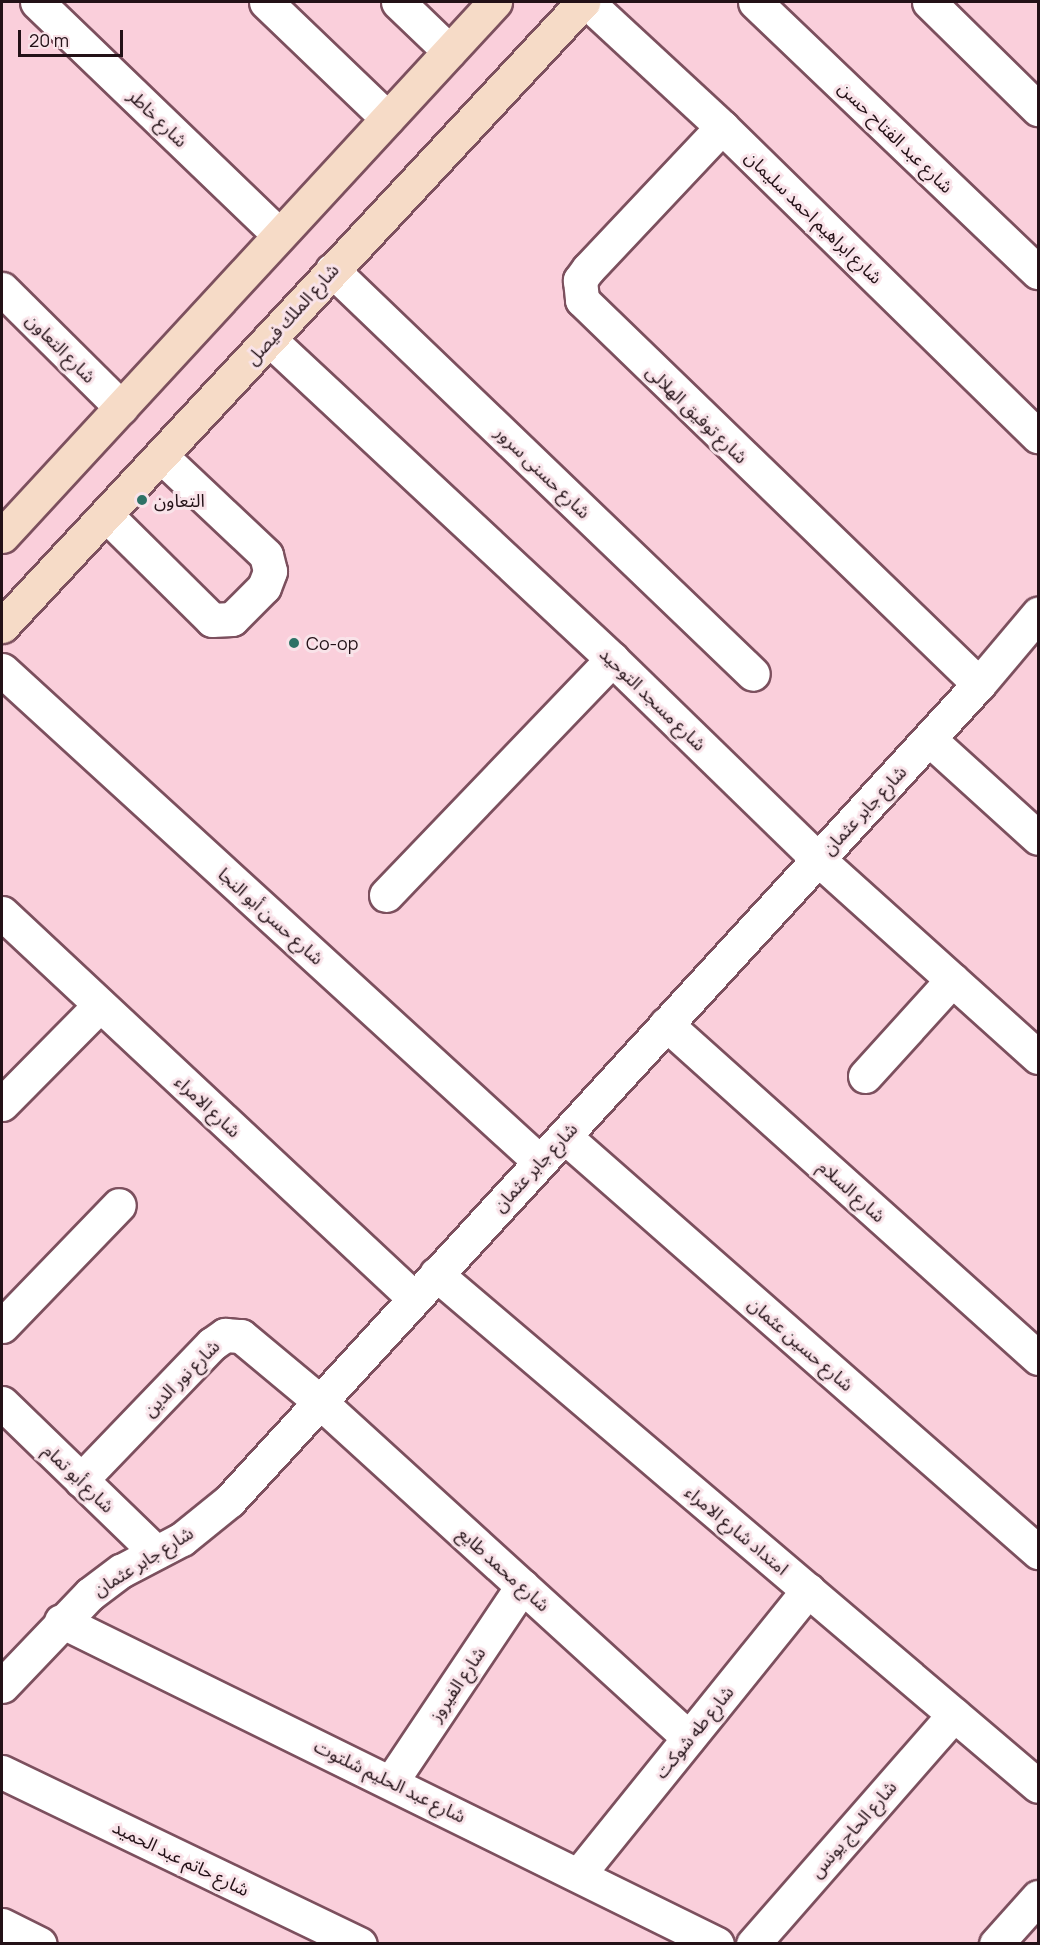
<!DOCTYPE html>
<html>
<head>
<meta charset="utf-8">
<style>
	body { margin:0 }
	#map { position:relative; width:1040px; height:1945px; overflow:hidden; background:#facfdb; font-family:Manrope,"Noto Sans Arabic",sans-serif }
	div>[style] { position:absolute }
	.roads { filter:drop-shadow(2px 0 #7c505e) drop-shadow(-2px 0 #7c505e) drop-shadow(0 2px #7c505e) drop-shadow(0 -2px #7c505e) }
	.minor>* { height:33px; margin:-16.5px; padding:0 16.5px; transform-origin:16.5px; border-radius:16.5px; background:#fff }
	.major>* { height:33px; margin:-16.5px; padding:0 16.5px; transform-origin:16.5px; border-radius:16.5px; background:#f6dbc7 }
	.dots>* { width:16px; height:16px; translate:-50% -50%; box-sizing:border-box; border:3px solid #f9e3e9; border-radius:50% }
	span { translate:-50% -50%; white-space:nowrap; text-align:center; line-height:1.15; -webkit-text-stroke:6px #f9e3e9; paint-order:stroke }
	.street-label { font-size:18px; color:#231117 }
	.poi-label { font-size:18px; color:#231117 }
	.left { translate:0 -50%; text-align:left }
	.frame { position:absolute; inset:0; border:3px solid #231117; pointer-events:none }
	.scale { position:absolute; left:18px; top:30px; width:105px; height:27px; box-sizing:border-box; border:3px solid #231117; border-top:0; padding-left:8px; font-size:18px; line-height:21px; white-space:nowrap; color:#231117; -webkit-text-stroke:4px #f9e3e9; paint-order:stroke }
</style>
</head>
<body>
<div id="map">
	<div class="roads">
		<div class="minor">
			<div style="left:37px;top:2px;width:336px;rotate:43.9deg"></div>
			<div style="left:266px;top:2px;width:168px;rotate:43.8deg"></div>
			<div style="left:398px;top:2px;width:71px;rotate:43.9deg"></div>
			<div style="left:587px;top:2px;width:184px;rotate:42.8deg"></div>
			<div style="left:722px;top:127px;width:442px;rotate:44.4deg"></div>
			<div style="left:755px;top:2px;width:391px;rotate:43.7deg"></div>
			<div style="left:929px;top:2px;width:153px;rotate:44.5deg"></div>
			<div style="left:722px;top:127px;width:195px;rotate:133.3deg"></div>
			<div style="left:588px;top:269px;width:14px;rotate:126deg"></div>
			<div style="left:580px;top:280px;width:20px;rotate:84deg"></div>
			<div style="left:582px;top:300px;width:552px;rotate:44.05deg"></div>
			<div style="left:332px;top:270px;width:583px;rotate:43.82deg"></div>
			<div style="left:2px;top:289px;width:168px;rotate:44.8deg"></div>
			<div style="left:269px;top:339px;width:469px;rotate:43deg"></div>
			<div style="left:612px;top:659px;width:287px;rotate:44.2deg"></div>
			<div style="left:818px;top:859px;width:296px;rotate:42deg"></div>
			<div style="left:106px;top:515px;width:149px;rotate:44.7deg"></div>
			<div style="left:212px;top:620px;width:20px;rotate:-3deg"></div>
			<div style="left:232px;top:619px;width:45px;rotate:-45deg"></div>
			<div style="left:264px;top:587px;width:17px;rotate:-69deg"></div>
			<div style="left:270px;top:571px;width:16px;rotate:-104deg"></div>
			<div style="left:266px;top:555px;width:144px;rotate:-136.7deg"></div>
			<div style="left:2px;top:670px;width:729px;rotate:42.44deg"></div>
			<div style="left:929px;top:739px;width:147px;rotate:42.2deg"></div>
			<div style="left:386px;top:895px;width:327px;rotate:-46.2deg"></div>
			<div style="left:2px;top:913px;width:564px;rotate:43.06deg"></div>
			<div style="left:666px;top:1024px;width:500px;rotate:41.9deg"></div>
			<div style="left:865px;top:1076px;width:130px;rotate:-47.8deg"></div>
			<div style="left:2px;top:1104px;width:139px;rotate:-45.3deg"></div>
			<div style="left:564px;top:1136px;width:631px;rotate:41.27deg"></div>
			<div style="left:436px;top:1274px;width:790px;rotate:40.38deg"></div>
			<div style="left:2px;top:1326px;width:168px;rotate:-46deg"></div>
			<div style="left:2px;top:1403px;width:214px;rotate:44.1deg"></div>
			<div style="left:81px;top:1480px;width:189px;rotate:-46.1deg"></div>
			<div style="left:212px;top:1344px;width:16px;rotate:-35deg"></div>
			<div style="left:225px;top:1335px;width:16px;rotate:4deg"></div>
			<div style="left:241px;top:1336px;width:102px;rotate:39.8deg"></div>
			<div style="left:319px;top:1401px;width:500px;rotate:42.33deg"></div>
			<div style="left:61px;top:1621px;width:731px;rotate:26.21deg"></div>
			<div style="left:2px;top:1686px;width:127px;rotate:-46.3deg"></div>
			<div style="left:90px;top:1594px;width:39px;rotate:-37deg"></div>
			<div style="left:121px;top:1571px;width:69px;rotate:-27.7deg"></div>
			<div style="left:182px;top:1539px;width:60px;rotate:-39deg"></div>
			<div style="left:229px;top:1501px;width:1109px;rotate:-47.45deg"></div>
			<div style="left:979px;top:684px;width:92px;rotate:-49.9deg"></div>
			<div style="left:2px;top:1772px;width:397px;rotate:25.7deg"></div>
			<div style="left:391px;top:1782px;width:236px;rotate:-56.2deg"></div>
			<div style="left:579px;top:1874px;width:365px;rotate:-51.1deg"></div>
			<div style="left:2px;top:1925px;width:42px;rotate:26.6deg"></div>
			<div style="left:753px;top:1944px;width:305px;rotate:-48.8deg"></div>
			<div style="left:996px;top:1944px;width:63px;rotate:-48.2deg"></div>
		</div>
		<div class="major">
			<div style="left:2px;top:536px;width:727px;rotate:-47.29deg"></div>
			<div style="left:2px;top:626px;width:853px;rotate:-47.04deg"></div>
		</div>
	</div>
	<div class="dots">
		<div style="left:142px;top:500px;background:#2d7266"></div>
		<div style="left:294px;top:643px;background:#2d7266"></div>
	</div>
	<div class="street-label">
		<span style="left:158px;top:118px;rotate:44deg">شارع خاطر</span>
		<span style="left:896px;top:137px;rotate:44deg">شارع عبد الفتاح حسن</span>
		<span style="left:814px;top:217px;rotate:44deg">شارع ابراهيم احمد سليمان</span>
		<span style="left:292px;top:314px;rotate:-48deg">شارع الملك فيصل</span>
		<span style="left:61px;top:348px;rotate:45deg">شارع التعاون</span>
		<span style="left:697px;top:414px;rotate:44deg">شارع توفيق الهلالى</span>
		<span style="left:543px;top:472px;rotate:44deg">شارع حسنى سرور</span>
		<span style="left:653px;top:699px;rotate:44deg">شارع مسجد التوحيد</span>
		<span style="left:864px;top:810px;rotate:-47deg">شارع جابر عثمان</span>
		<span style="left:271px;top:916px;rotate:42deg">شارع حسن أبو النجا</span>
		<span style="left:208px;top:1106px;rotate:43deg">شارع الامراء</span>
		<span style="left:535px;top:1167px;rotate:-47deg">شارع جابر عثمان</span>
		<span style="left:852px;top:1191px;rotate:42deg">شارع السلام</span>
		<span style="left:801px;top:1344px;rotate:41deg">شارع حسين عثمان</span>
		<span style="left:181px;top:1378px;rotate:-45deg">شارع نور الدين</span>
		<span style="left:79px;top:1478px;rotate:44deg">شارع أبو تمام</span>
		<span style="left:737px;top:1530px;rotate:40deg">امتداد شارع الامراء</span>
		<span style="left:143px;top:1561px;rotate:-32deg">شارع جابر عثمان</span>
		<span style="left:504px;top:1569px;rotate:42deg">شارع محمد طايع</span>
		<span style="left:457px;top:1684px;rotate:-56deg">شارع الفيروز</span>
		<span style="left:694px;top:1732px;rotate:-51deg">شارع طه شوكت</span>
		<span style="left:390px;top:1781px;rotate:26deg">شارع عبد الحليم شلتوت</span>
		<span style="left:853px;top:1829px;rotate:-49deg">شارع الحاج يونس</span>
		<span style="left:181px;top:1858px;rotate:26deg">شارع حاتم عبد الحميد</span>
	</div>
	<div class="poi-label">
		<span class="left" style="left:154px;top:500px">التعاون</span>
		<span class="left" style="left:306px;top:643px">Co-op</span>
	</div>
	<div class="frame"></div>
	<div class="scale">20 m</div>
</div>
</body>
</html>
